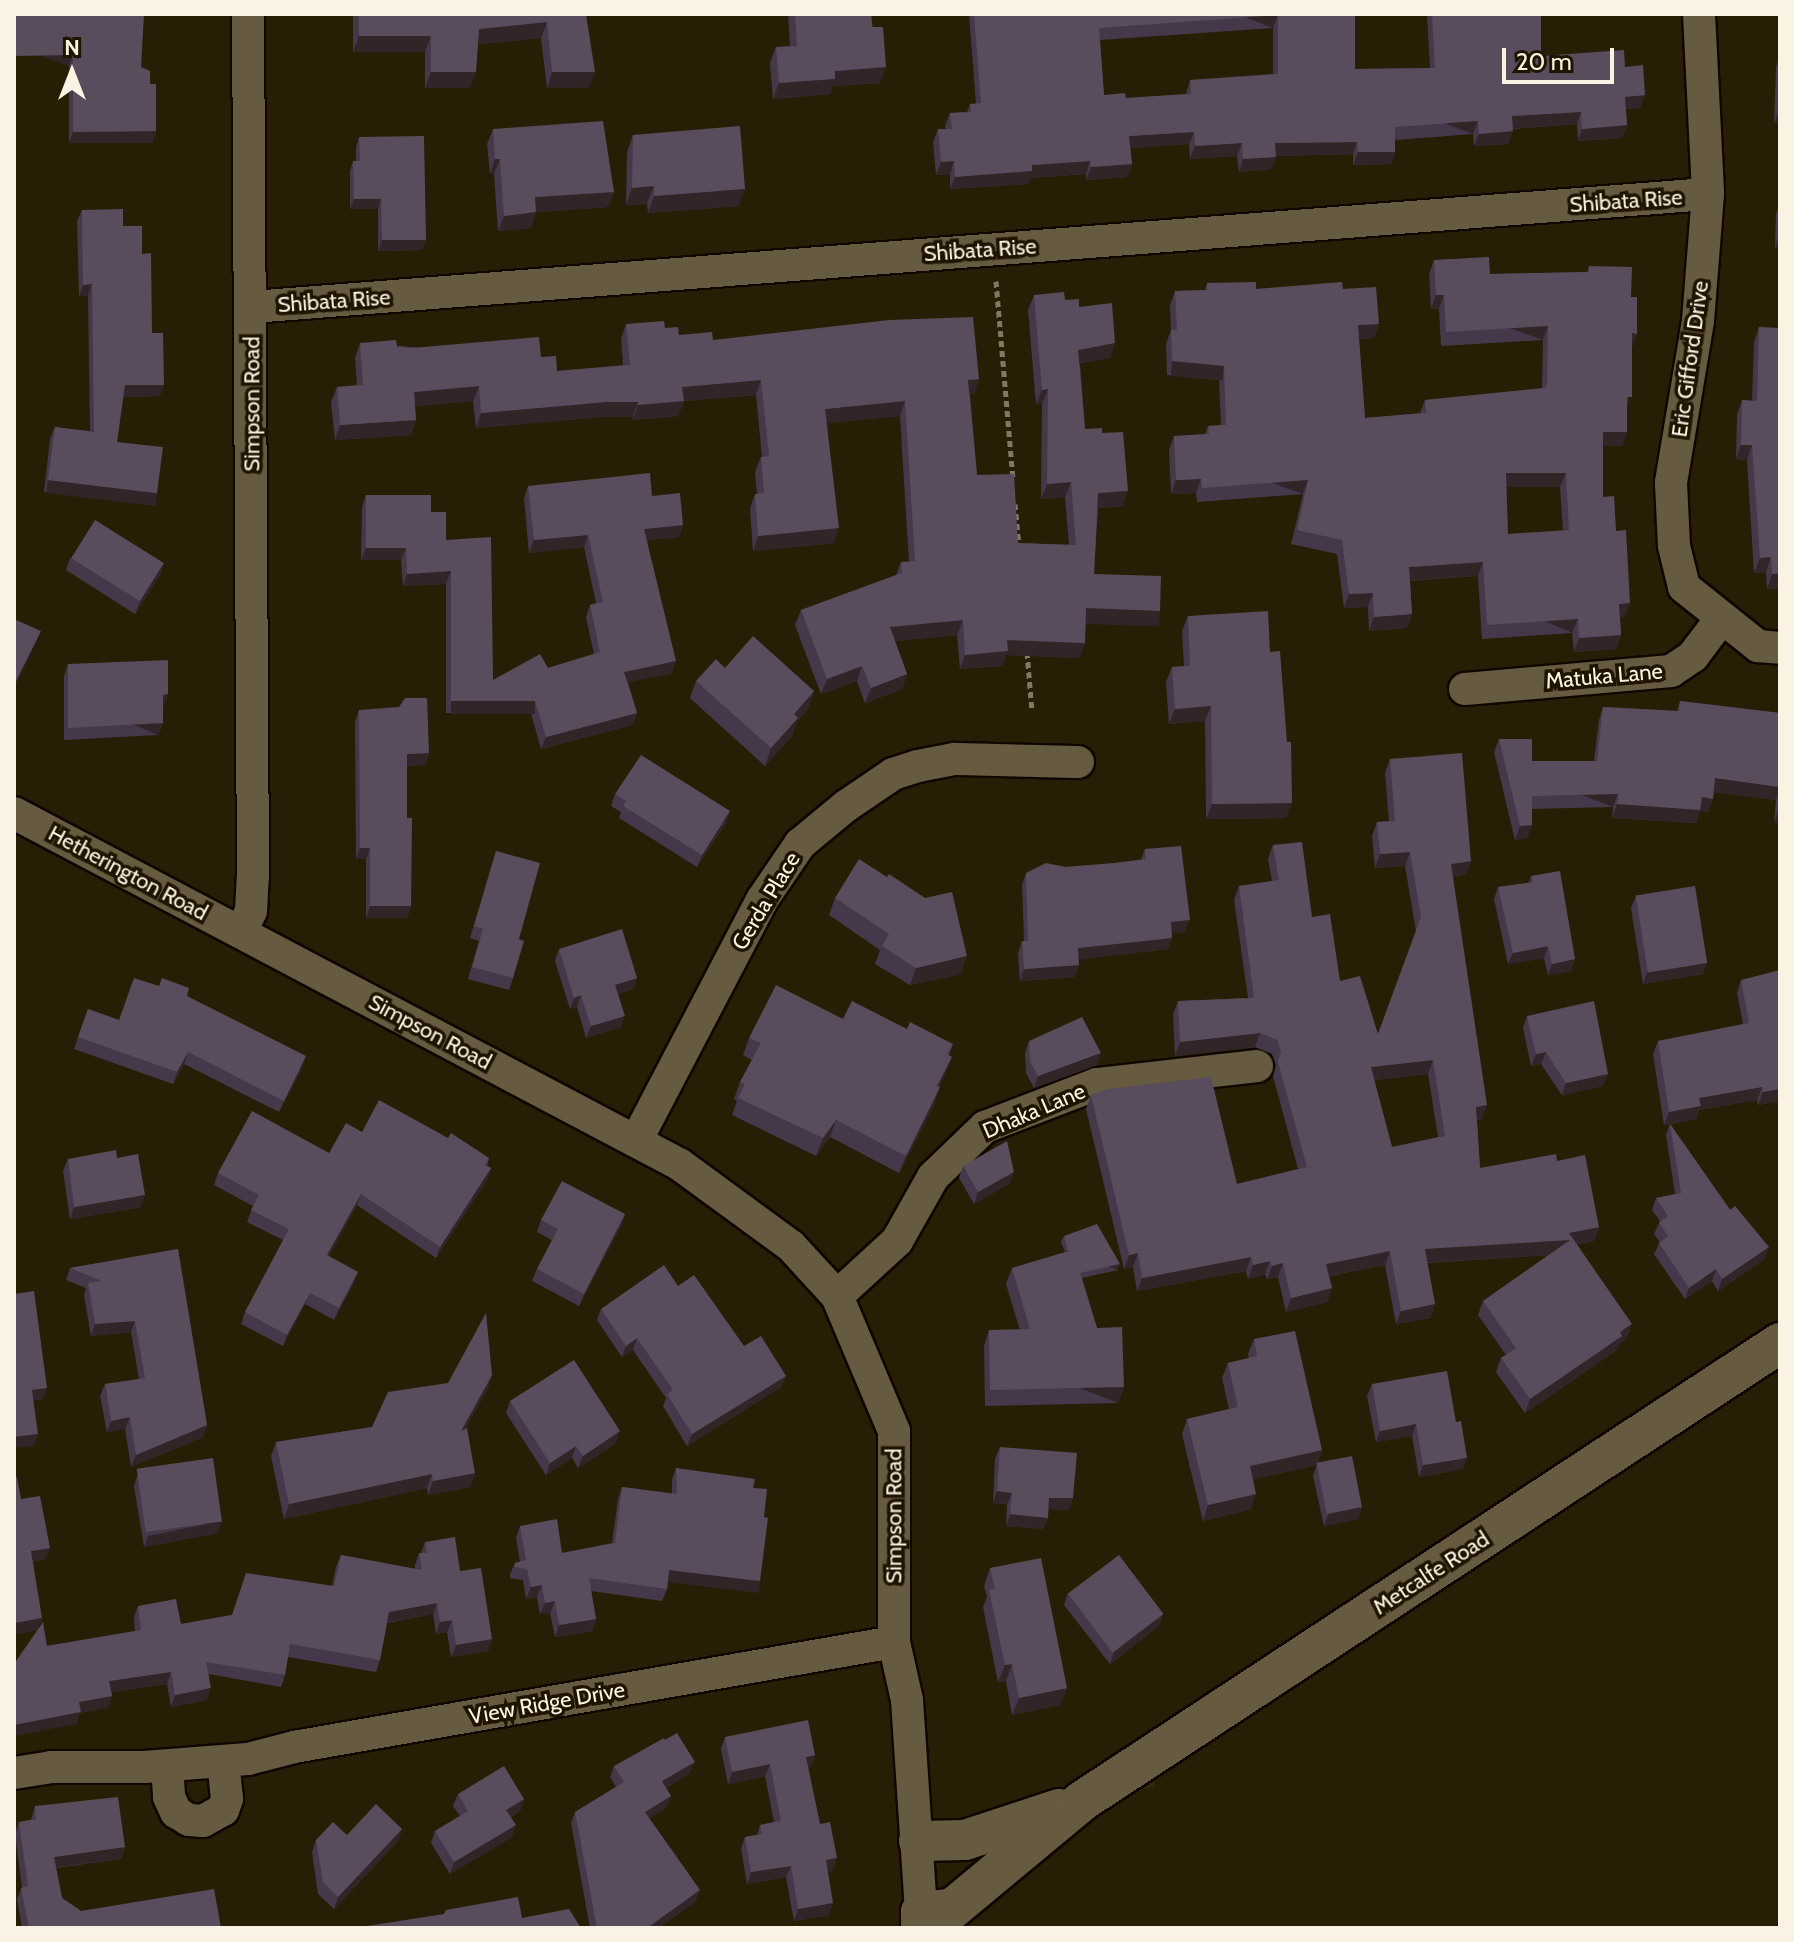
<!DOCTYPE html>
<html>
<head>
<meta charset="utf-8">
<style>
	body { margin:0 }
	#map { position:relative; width:1794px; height:1942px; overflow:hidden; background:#281e05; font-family:Cabin,sans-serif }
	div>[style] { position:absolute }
	.green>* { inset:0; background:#2c2e0a; transform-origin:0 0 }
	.path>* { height:5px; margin-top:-2.5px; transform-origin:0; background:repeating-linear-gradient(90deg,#817964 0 6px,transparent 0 10px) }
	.roads { filter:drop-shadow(2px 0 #100700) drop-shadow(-2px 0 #100700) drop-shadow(0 2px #100700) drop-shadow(0 -2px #100700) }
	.minor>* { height:32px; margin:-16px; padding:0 16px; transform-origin:16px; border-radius:16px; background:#665b41 }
	.tertiary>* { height:40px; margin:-20px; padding:0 20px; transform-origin:20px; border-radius:20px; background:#665b41 }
	.wall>* { inset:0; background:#46384b }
	.shaded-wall>* { inset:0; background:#322528; transform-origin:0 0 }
	.building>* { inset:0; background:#594c5c; transform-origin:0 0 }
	span { translate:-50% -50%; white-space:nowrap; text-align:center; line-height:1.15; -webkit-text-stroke:7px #1e1400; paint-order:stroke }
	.street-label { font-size:22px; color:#faf3e4 }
	.frame { position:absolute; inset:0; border:16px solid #faf3e4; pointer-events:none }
	.north { position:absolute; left:32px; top:32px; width:80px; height:80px; -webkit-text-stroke:6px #1e1400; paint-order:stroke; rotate:0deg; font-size:22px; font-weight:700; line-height:32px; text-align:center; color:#faf3e4 }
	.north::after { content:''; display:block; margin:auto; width:28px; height:36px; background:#faf3e4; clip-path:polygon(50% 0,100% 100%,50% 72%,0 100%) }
	.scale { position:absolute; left:1502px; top:48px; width:112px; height:36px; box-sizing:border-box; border:4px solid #faf3e4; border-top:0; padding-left:10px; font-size:24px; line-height:28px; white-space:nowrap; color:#faf3e4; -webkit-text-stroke:6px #1e1400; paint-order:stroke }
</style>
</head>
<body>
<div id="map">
	<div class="green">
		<div style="left:1154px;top:1782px;width:4px;height:152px;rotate:76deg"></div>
	</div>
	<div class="path">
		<div style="left:996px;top:281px;width:198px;rotate:85.1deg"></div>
		<div style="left:1015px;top:504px;width:42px;rotate:84.6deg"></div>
		<div style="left:1027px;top:652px;width:59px;rotate:85.2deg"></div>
	</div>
	<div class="roads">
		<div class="minor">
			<div style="left:1699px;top:14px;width:180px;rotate:87.1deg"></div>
			<div style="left:1708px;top:194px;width:127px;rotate:94.5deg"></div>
			<div style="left:1698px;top:321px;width:164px;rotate:99.5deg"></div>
			<div style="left:1671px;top:483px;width:63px;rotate:87.3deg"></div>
			<div style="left:1674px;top:546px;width:42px;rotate:76.3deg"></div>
			<div style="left:1684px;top:587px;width:95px;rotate:38.6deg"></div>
			<div style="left:1758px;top:646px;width:22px;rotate:5deg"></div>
			<div style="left:252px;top:307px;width:1460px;rotate:-4.44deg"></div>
			<div style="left:1465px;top:689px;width:207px;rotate:-5deg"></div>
			<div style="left:1671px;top:671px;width:27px;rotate:-34deg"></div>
			<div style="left:1693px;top:656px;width:46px;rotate:-52.9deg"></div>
			<div style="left:14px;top:813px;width:752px;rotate:27.83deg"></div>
			<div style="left:679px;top:1164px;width:139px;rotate:36.2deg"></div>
			<div style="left:791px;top:1246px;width:68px;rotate:47.4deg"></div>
			<div style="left:837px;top:1296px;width:147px;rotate:67.1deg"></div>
			<div style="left:894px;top:1431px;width:211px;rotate:90deg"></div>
			<div style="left:894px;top:1642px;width:59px;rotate:77.4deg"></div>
			<div style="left:907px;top:1700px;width:212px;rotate:86.2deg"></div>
			<div style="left:241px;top:932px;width:23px;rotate:-65deg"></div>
			<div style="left:251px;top:911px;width:34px;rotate:-87deg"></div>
			<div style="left:253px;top:877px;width:863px;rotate:-90.33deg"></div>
			<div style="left:636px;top:1141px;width:272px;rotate:-62.4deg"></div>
			<div style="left:762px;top:900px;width:68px;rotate:-55.8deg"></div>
			<div style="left:800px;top:844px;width:60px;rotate:-39.6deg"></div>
			<div style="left:846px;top:806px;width:57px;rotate:-34.2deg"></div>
			<div style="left:893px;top:774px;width:26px;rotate:-18deg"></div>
			<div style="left:918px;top:766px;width:38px;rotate:-11deg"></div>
			<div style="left:955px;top:759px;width:123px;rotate:1.4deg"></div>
			<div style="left:837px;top:1296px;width:81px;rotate:-42.5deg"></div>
			<div style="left:897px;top:1241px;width:73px;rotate:-60.6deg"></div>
			<div style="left:933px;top:1177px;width:72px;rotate:-43.9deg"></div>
			<div style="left:985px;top:1127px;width:120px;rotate:-21deg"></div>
			<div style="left:1097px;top:1084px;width:161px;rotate:-6.4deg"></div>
			<div style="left:167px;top:1766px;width:31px;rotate:86deg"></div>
			<div style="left:169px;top:1797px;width:17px;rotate:65deg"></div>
			<div style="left:176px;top:1812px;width:15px;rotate:32deg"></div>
			<div style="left:189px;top:1820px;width:14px;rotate:4deg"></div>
			<div style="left:203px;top:1821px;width:23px;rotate:-29deg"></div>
			<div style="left:223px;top:1810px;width:12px;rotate:-70deg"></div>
			<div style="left:227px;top:1799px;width:38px;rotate:-96deg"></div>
			<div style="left:14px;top:1773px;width:37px;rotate:-9deg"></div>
			<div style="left:51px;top:1767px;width:93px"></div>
			<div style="left:144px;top:1767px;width:104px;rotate:-4.4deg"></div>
			<div style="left:248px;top:1759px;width:48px;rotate:-14.6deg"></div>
			<div style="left:294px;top:1747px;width:609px;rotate:-9.93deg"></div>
		</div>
		<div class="tertiary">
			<div style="left:919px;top:1841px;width:46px;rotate:-1.2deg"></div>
			<div style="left:965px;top:1840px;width:99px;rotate:-18.3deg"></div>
			<div style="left:921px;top:1928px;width:16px;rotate:-90deg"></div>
			<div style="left:921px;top:1912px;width:31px;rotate:-6deg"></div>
			<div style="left:952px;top:1909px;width:169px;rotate:-39.7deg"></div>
			<div style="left:1082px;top:1801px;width:835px;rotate:-33.27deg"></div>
		</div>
	</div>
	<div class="wall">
		<div style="clip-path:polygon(14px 14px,141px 67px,150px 84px,156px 131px,152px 143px,69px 143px,69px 66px)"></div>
		<div style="clip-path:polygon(353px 14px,586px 14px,589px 88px,547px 88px,541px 38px,478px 44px,470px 88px,425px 88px,425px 52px,353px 52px)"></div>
		<div style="clip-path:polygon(788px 14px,871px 14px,880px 83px,833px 86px,830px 94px,773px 99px,770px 63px,776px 47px,790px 46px)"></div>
		<div style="clip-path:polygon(evenodd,969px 14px,1355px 14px,1355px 69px,1430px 68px,1427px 14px,1541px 14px,1541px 56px,1625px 67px,1645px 95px,1640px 108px,1626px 109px,1627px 125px,1622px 138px,1578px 141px,1577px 124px,1513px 129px,1508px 144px,1474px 146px,1473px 134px,1395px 140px,1395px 152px,1391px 164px,1353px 165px,1353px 154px,1276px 156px,1271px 169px,1239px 172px,1237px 156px,1190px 159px,1189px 144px,1130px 148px,1132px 164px,1127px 177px,1086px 180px,1086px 174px,1030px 178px,1028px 184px,950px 189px,950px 174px,936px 175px,933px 142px,938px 129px,946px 129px,945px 126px,950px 113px,967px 112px,970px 104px,976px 104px,969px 14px,1273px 28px,1273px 74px,1190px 80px,1186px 94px,1126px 98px,1104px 95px,1100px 40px,1273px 28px)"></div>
		<div style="clip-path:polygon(1780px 56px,1780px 123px,1774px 123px,1776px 67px)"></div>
		<div style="clip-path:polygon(493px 129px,614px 192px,608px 207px,536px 212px,531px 228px,498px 231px,494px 174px,490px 174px,487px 144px)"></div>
		<div style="clip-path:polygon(633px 135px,739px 206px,648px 213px,647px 204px,626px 205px,627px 152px)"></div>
		<div style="clip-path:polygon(359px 137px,426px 240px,422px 250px,378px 251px,378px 209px,350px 209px,350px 171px,353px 161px,356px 161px,356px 147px)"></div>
		<div style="clip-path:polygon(1780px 203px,1780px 248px,1775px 248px,1776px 214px)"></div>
		<div style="clip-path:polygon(82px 210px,123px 226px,142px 254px,160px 396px,123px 397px,117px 442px,157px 493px,153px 505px,44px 492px,50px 439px,55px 427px,90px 431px,88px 296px,79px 296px,77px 221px)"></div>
		<div style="clip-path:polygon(evenodd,1434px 260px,1490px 274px,1587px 272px,1589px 266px,1631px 297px,1632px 347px,1627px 410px,1627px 432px,1622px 446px,1603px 446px,1603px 497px,1616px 531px,1625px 617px,1620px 617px,1621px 635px,1616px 649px,1574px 652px,1572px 633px,1482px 639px,1478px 576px,1410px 581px,1412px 614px,1407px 628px,1369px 631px,1368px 607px,1344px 608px,1337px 554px,1291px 544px,1303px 494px,1197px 502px,1196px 493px,1171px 494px,1169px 450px,1174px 436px,1205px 434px,1208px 426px,1221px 425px,1219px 380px,1167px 375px,1166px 344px,1171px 330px,1170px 305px,1175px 291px,1205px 290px,1207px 283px,1256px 289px,1343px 289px,1379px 324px,1374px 338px,1359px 339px,1365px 418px,1420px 413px,1425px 400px,1542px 388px,1543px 340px,1441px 346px,1439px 309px,1431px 309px,1429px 274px,1434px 260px,1506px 487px,1560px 487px,1563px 531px,1508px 534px,1506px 487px)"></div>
		<div style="clip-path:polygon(1034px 295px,1065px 300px,1079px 307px,1110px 358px,1080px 363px,1085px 429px,1102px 433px,1123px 506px,1098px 508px,1094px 574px,1155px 626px,1086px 623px,1080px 658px,1006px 655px,1002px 666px,960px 669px,957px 635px,895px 641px,907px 674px,902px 689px,865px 703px,857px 681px,821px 694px,795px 625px,801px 610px,896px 575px,901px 562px,909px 562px,900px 416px,827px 423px,834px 543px,753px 551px,750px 509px,755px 494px,757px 494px,755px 472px,761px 457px,762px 457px,756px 395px,684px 401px,678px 416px,633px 420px,633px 417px,601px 417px,476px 428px,473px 401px,415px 406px,416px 420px,411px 435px,335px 440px,331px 402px,337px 387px,357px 385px,355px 358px,360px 343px,541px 357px,557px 371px,623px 365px,621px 339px,626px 324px,665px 328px,679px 335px,979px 379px,974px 394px,970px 394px,977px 475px,1018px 543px,1069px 545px,1065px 497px,1041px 499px,1042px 404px,1036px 404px,1028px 310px)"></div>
		<div style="clip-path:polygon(1759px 327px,1780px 588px,1767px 589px,1766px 572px,1754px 573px,1747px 460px,1736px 459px,1737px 415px,1742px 400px,1752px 401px,1754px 342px)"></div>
		<div style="clip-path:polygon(528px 486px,652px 496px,683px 525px,679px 537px,647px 540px,672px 673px,628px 682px,637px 713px,632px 725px,541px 749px,531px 713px,446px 713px,446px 584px,403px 586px,401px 560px,361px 560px,362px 507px,366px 495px,431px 512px,446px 540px,493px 680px,548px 668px,594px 654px,586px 617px,590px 605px,596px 603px,584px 547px,529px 553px,524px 499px)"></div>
		<div style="clip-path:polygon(70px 558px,164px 563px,160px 575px,135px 614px,66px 570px)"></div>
		<div style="clip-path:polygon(1188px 616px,1270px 652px,1286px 818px,1206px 819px,1205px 721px,1169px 724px,1166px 682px,1172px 667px,1184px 666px,1182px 631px)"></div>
		<div style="clip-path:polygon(68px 664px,164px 706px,163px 706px,163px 723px,158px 735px,64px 740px,64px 676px)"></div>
		<div style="clip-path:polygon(725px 668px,814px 691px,808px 709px,797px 721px,792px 736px,765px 766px,690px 698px,696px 681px)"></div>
		<div style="clip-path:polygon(1680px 701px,1780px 713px,1780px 832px,1779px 832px,1780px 823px,1774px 822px,1776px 800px,1714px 792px,1708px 812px,1700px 811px,1696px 823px,1612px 818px,1613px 807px,1532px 809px,1532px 825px,1527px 838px,1515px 840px,1494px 752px,1499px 739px,1532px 761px,1594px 761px,1599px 720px,1603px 707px,1677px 711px)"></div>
		<div style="clip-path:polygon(359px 710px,429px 753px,425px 765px,407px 766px,407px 818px,411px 906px,407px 918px,366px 918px,366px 859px,356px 859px,355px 722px)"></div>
		<div style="clip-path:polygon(evenodd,1390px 759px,1471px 861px,1466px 874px,1453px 877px,1482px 1119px,1477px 1120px,1480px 1168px,1557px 1161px,1599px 1227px,1594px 1241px,1577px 1244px,1627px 1338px,1620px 1343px,1617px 1350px,1525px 1413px,1496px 1372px,1501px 1358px,1506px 1355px,1478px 1315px,1483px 1301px,1549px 1255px,1427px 1263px,1435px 1304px,1430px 1318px,1396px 1324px,1385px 1265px,1329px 1276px,1332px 1288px,1327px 1302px,1286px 1312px,1278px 1277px,1267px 1279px,1265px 1274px,1248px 1279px,1246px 1271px,1137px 1291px,1133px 1267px,1124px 1269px,1086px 1109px,1091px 1095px,1237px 1184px,1298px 1169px,1273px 1076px,1276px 1065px,1272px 1054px,1255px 1047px,1175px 1056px,1173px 1014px,1178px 1001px,1248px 998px,1234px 900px,1239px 886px,1272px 881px,1268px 859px,1273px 845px,1312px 917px,1340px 981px,1378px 1034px,1416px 931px,1405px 866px,1375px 868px,1372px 836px,1377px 822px,1389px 821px,1385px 773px,1390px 759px,1428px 1074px,1438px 1137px,1392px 1147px,1374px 1080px,1428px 1074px)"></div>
		<div style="clip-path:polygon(615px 794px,726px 823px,697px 867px,619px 818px,621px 812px,611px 806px)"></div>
		<div style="clip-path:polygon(1145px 849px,1185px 932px,1172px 933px,1172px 938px,1168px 949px,1079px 959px,1075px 977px,1020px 981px,1018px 953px,1022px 941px,1024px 941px,1022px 885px,1026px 873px,1066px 867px,1115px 863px,1141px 860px)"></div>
		<div style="clip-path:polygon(496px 851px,513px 978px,509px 990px,468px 979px,479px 941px,470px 938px)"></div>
		<div style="clip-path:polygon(1531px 876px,1575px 959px,1571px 971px,1548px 975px,1544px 958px,1508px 964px,1494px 899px,1498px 887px,1529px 883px)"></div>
		<div style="clip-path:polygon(887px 877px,925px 898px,961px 974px,910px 985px,875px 964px,880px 950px,829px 915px,835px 898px)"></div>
		<div style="clip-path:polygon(1636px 896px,1703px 974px,1643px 984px,1631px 908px)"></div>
		<div style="clip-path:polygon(559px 949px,637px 978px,633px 989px,618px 994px,621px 1027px,586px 1038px,577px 1007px,570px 1009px,555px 961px)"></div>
		<div style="clip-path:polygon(1741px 980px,1780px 1101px,1758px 1105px,1757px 1100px,1699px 1110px,1696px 1119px,1670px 1124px,1765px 1259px,1718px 1291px,1712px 1281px,1685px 1299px,1654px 1254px,1660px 1242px,1654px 1234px,1660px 1221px,1652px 1210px,1656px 1198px,1675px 1194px,1666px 1135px,1670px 1124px,1664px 1125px,1653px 1054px,1658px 1041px,1743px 1024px,1737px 993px)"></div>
		<div style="clip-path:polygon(187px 996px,302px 1068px,279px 1112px,184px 1064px,173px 1084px,74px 1049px,88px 1009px,119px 1020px)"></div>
		<div style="clip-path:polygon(1527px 1016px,1603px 1086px,1562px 1095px,1541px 1064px,1531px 1066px,1523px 1028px)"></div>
		<div style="clip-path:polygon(843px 1019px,907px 1029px,953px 1044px,949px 1055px,945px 1074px,939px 1087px,934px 1105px,899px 1173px,830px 1137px,816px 1156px,732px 1115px,737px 1101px,734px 1099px,740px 1082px,752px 1060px,743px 1055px,749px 1038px)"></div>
		<div style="clip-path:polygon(1029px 1041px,1097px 1065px,1034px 1088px,1026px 1073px,1025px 1053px)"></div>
		<div style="clip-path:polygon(362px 1132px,448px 1138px,489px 1158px,487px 1166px,491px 1168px,487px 1180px,436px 1258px,357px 1205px,329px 1256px,354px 1283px,334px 1320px,305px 1304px,283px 1346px,241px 1324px,245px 1312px,283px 1240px,247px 1222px,253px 1206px,214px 1185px,218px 1173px,329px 1153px)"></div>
		<div style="clip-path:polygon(117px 1158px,141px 1207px,70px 1219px,63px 1171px,68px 1159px)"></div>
		<div style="clip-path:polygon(963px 1166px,1010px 1183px,974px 1204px,959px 1178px)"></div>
		<div style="clip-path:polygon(625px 1214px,621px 1226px,579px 1306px,532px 1281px,537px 1269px,552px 1240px,537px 1232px,541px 1220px)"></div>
		<div style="clip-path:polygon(1064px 1236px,1118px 1270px,1082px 1278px,1097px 1328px,1124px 1387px,1118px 1403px,985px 1406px,984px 1346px,989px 1330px,1020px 1330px,1006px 1284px,1012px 1268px,1065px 1252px,1061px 1242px)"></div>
		<div style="clip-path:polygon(178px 1249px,207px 1425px,203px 1437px,131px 1467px,125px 1429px,107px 1432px,100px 1396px,105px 1384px,139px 1379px,131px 1332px,91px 1336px,84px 1295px,86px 1288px,66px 1280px,70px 1268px)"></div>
		<div style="clip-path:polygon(678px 1286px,744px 1346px,786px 1376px,781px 1387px,687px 1446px,663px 1406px,666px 1398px,633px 1350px,622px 1357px,597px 1320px,601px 1309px)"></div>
		<div style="clip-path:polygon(1254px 1339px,1322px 1450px,1317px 1465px,1253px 1479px,1251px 1509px,1203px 1521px,1182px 1434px,1187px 1419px,1229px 1409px,1222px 1378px,1228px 1363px,1249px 1358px,1248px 1354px)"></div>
		<div style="clip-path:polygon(492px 1375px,487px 1390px,465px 1429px,475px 1473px,470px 1487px,428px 1495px,427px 1488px,284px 1519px,271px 1456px,276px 1442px,372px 1427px)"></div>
		<div style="clip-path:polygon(1372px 1384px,1456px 1422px,1463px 1469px,1419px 1477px,1412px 1436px,1376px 1442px,1367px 1396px)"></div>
		<div style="clip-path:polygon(510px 1401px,616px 1443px,578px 1468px,572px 1458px,546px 1475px,506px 1413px)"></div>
		<div style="clip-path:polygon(1000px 1447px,1069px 1510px,1048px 1509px,1048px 1518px,1043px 1529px,1006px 1526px,1007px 1504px,993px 1503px,995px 1459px)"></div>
		<div style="clip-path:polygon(1317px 1464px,1362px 1507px,1358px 1519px,1324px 1526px,1313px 1476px)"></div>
		<div style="clip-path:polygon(676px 1468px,753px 1488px,756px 1592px,668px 1582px,667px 1589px,662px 1601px,591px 1591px,596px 1619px,592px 1631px,555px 1637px,550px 1613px,540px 1614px,537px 1597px,526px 1599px,523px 1580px,510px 1578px,510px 1574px,515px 1563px,520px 1562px,516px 1538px,520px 1526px,562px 1553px,612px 1543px,618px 1499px,622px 1487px,672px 1494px,672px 1480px)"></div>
		<div style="clip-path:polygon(138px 1474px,218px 1533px,144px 1547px,134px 1486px)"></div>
		<div style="clip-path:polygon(14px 1478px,21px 1499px,50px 1548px,45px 1559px,33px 1562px,38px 1629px,47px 1646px,135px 1631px,134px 1617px,138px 1606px,181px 1624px,232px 1615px,332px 1586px,336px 1567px,341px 1555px,415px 1569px,415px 1565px,419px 1553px,421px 1553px,425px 1542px,460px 1571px,492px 1639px,488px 1651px,451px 1657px,447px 1632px,436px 1634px,433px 1614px,387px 1623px,380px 1660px,376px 1672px,288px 1657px,285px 1675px,281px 1687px,209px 1674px,207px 1700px,171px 1707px,167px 1684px,111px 1692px,112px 1696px,108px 1707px,80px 1713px,76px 1724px,37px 1630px,14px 1634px)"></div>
		<div style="clip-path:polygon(990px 1568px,1067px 1688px,1060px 1705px,1012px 1715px,1006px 1681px,998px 1682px,983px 1607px,987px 1597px,984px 1586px)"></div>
		<div style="clip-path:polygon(1068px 1593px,1163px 1614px,1159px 1626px,1110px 1664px,1064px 1605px)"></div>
		<div style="clip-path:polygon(725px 1737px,815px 1755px,811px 1767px,808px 1767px,820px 1824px,833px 1870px,828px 1871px,829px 1915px,794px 1921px,786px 1877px,747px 1884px,741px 1849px,745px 1837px,757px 1835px,760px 1825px,774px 1822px,765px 1776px,728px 1784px,721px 1749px)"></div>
		<div style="clip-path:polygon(614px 1766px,690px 1773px,666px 1788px,671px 1796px,666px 1808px,649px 1818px,696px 1901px,659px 1928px,590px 1928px,571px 1823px,575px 1812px,616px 1787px,610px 1777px)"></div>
		<div style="clip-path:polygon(458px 1794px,524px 1799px,520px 1811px,511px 1817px,512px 1837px,450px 1874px,431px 1843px,435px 1831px,460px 1816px,453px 1806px)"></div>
		<div style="clip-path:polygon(35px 1806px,125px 1847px,121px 1859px,56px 1868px,62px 1898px,81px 1911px,221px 1928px,22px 1928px,17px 1899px,22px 1887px,15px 1834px,19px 1822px,31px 1820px)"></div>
		<div style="clip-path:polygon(402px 1829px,398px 1841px,334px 1909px,318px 1894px,312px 1852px,316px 1840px,347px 1835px)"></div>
	</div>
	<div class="shaded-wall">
		<div style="left:1278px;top:15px;width:14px;height:179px;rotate:111deg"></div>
		<div style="clip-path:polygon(547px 22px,541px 38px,473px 45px,479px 29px)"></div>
		<div style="clip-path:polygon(359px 36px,431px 36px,425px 52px,353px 52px)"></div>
		<div style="left:73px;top:55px;width:12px;height:59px;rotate:110deg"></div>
		<div style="clip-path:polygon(886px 67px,880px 83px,833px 86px,830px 94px,773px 99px,779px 83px,835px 71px)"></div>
		<div style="clip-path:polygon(431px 72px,476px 72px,470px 88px,425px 88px)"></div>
		<div style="clip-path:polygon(552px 72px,595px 72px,589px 88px,547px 88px)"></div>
		<div style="clip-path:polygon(1645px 95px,1640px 108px,1620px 109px,1625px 97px)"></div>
		<div style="clip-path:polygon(1779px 111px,1780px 111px,1780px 123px,1774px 123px)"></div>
		<div style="clip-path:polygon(1581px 112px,1577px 124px,1507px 129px,1512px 116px)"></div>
		<div style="left:1478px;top:121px;width:14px;height:83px;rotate:111deg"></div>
		<div style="clip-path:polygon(1627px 125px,1622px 138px,1578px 141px,1582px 129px)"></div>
		<div style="clip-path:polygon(156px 131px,152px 143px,69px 143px,73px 132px)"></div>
		<div style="clip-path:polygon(1513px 131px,1508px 144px,1474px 146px,1479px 134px)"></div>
		<div style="clip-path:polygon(1194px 132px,1189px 144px,1125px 149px,1129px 136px)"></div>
		<div style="clip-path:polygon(1357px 142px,1353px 154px,1270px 156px,1275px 143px)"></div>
		<div style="clip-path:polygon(1242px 143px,1237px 156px,1190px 159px,1195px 146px)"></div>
		<div style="clip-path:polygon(1358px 152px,1395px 152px,1391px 164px,1353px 165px)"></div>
		<div style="clip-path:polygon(1276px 157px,1271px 169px,1239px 172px,1243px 159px)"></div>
		<div style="clip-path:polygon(495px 159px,500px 159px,494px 174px,490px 174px)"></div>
		<div style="clip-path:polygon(954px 161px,950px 174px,936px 175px,941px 162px)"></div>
		<div style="clip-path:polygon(1090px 161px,1086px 174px,1030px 178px,1028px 184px,950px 189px,955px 177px,1032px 165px)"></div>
		<div style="clip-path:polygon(1132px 164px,1127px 177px,1086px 180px,1091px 167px)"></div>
		<div style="clip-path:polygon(654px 186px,647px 204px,626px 205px,632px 188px)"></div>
		<div style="clip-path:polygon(745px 189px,739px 206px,648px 213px,654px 196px)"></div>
		<div style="clip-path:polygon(614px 192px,608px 207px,530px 213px,535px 197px)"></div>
		<div style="clip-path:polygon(354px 199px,381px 199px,378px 209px,350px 209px)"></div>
		<div style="clip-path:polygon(536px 212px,531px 228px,498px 231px,504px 216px)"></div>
		<div style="clip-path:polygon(1779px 236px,1780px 248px,1775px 248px)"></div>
		<div style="clip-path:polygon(382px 240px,426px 240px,422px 250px,378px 251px)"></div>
		<div style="clip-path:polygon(92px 284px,88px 296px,79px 296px,83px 285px)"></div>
		<div style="clip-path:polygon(1436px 295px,1444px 295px,1439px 309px,1431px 309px)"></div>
		<div style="clip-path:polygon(1379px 324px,1374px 338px,1353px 339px,1358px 325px)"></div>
		<div style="left:1548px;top:326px;width:15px;height:102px;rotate:110deg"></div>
		<div style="clip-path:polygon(1632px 333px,1637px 334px,1632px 348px)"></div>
		<div style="clip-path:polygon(1115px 343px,1110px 358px,1073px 364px,1078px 350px)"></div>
		<div style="left:1172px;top:361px;width:52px;height:15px;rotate:5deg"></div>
		<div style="clip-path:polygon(979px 379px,974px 394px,963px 395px,968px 380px)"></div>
		<div style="clip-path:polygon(761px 380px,756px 395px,684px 401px,678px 416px,633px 420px,638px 405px,682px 387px)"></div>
		<div style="clip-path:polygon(125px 385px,164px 385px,160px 396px,121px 397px)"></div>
		<div style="clip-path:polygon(479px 386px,473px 401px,408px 407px,414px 392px)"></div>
		<div style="clip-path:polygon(1048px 389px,1042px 404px,1036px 404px,1042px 390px)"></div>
		<div style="clip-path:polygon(905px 401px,900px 416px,820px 424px,825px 409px)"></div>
		<div style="clip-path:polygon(606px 402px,638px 402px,633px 417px,601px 417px,476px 428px,481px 413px)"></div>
		<div style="clip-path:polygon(416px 420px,411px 435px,335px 440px,340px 425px)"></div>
		<div style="clip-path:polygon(1603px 432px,1627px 432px,1622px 446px,1598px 446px)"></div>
		<div style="clip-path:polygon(1741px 445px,1752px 445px,1747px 460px,1736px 459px)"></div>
		<div style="clip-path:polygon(1506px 473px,1566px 473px,1560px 487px,1501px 487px)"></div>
		<div style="clip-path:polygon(1201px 479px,1196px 493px,1171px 494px,1176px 480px)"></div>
		<div style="left:48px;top:480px;width:110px;height:13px;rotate:7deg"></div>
		<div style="left:1308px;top:480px;width:15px;height:106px;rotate:110deg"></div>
		<div style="clip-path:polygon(1071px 482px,1065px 497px,1041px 499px,1047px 484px)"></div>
		<div style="clip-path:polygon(1128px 491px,1123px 506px,1093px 508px,1098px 493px)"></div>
		<div style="clip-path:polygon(683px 525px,679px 537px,639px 541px,644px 529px)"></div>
		<div style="clip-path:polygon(839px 528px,834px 543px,753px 551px,758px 536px)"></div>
		<div style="clip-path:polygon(588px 535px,584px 547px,529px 553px,534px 540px)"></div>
		<div style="clip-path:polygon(366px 548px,406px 548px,401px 560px,361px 560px)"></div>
		<div style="clip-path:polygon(1771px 557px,1766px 572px,1754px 573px,1760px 558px)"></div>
		<div style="clip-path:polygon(1483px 562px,1478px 576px,1404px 581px,1409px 567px)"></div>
		<div style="clip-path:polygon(164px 563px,160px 575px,135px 614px,139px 603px)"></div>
		<div style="clip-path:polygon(451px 571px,446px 584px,403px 586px,407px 574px)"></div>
		<div style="clip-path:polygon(1780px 573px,1780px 588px,1767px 589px,1772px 574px)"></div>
		<div style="clip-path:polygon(1373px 593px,1368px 607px,1344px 608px,1349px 594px)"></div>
		<div style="clip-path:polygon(1630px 603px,1625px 617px,1614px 618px,1619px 604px)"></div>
		<div style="left:1086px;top:608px;width:74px;height:16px;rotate:2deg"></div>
		<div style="clip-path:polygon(1412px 614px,1407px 628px,1369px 631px,1374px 617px)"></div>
		<div style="left:1578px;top:619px;width:15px;height:91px;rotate:113deg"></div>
		<div style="clip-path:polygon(963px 620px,957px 635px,884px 642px,890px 627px)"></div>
		<div style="clip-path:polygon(41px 631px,36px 643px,14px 688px,14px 685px)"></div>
		<div style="clip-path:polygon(1621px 635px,1616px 649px,1574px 652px,1579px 638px)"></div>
		<div style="clip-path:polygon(1007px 640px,1085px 643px,1080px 658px,1006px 655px,1002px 666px,960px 669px,965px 655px)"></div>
		<div style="clip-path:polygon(676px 661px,672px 673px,620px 684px,624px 672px)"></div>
		<div style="clip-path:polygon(862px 666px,857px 681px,821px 694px,827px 679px)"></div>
		<div style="clip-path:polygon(907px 674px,902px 689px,865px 703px,871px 688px)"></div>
		<div style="clip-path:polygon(814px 691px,808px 709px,797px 721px,792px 736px,765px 766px,771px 748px,794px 714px)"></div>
		<div style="clip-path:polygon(168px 694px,164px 706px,158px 706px,163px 695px)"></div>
		<div style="left:451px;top:701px;width:84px;height:13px"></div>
		<div style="clip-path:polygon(1211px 706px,1205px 721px,1169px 724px,1175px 709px)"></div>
		<div style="clip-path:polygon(637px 713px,632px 725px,541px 749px,546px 737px)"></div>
		<div style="left:163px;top:723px;width:13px;height:95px;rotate:113deg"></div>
		<div style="clip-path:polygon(429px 753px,425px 765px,403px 766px,407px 754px)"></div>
		<div style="clip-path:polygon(1715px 778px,1780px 787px,1780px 790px,1776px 800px,1710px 792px)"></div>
		<div style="left:1618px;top:794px;width:14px;height:86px;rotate:111deg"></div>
		<div style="clip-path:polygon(1702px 797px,1713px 799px,1708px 812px,1700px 811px,1696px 823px,1612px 818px,1617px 804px)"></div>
		<div style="clip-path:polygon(1292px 803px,1286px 818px,1206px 819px,1212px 804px)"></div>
		<div style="clip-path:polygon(1779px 809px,1780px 809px,1780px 823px,1774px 822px)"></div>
		<div style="clip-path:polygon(730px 811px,726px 823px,697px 867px,702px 855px)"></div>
		<div style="clip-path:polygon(1532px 825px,1527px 838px,1515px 840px,1520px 826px)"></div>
		<div style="clip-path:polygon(360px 848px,370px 848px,366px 859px,356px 859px)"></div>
		<div style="clip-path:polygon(1410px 852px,1405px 866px,1375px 868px,1380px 854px)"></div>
		<div style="clip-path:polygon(1471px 861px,1466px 874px,1446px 878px,1451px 864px)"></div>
		<div style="clip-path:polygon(370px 906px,411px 906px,407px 918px,366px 918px)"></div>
		<div style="clip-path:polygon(1190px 920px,1185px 932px,1166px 934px,1171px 922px)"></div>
		<div style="clip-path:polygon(1172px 938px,1168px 949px,1074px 960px,1078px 948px)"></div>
		<div style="clip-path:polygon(1548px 946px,1544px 958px,1508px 964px,1513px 953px)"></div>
		<div style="clip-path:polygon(967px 956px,961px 974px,910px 985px,916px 968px)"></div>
		<div style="clip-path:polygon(1575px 959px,1571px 971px,1548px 975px,1552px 964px)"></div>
		<div style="clip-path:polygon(1707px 963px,1703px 974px,1643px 984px,1647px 972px)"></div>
		<div style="clip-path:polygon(1079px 965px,1075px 977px,1020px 981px,1024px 969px)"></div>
		<div style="clip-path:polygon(637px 978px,633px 989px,611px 996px,615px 985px)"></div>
		<div style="clip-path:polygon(581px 995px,577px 1007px,570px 1009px,574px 998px)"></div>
		<div style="clip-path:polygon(625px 1016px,621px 1027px,586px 1038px,591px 1026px)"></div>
		<div style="clip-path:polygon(1260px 1033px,1255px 1047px,1175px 1056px,1180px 1042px)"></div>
		<div style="clip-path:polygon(188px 1052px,184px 1064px,173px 1084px,177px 1072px)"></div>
		<div style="clip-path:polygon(1546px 1052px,1541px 1064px,1531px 1066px,1536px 1054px)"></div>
		<div style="clip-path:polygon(1101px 1053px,1097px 1065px,1034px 1088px,1038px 1076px)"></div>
		<div style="clip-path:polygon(306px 1056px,302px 1068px,279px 1112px,284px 1101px)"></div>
		<div style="clip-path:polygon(952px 1057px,945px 1074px,931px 1103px,937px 1086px)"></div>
		<div style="clip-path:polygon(1433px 1060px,1428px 1074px,1366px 1081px,1371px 1067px)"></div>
		<div style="clip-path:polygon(1608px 1074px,1603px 1086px,1562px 1095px,1566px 1083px)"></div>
		<div style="clip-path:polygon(940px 1087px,934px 1105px,899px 1173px,906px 1156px)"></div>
		<div style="clip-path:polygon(1762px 1087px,1757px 1100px,1699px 1110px,1696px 1119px,1664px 1125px,1669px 1112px,1699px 1098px)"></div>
		<div style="clip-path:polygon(1780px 1089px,1780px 1101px,1758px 1105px,1763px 1092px)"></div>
		<div style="clip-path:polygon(1487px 1105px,1482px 1119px,1471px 1120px,1476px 1107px)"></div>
		<div style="clip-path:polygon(836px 1120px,830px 1137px,816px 1156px,823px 1138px)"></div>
		<div style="clip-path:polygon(491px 1168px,487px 1180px,436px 1258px,440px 1247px)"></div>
		<div style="clip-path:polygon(1014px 1172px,1010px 1183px,974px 1204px,978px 1192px)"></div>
		<div style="clip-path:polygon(361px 1194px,357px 1205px,323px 1267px,327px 1255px)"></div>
		<div style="clip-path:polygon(145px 1195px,141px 1207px,70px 1219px,74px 1207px)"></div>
		<div style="clip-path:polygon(625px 1214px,621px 1226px,579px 1306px,584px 1294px)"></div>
		<div style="clip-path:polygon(1599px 1227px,1594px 1241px,1568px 1245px,1565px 1254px,1420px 1263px,1425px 1249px,1569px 1233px)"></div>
		<div style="clip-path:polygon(1769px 1247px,1765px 1259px,1718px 1291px,1722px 1279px)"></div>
		<div style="clip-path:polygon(1390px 1251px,1385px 1265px,1321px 1277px,1326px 1264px)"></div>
		<div style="clip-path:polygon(1138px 1253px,1133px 1267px,1124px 1269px,1129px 1255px)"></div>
		<div style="clip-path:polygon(1251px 1257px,1246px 1271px,1137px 1291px,1142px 1278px)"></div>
		<div style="clip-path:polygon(1270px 1261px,1265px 1274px,1248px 1279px,1253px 1265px)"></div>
		<div style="clip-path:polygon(1283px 1263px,1278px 1277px,1267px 1279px,1272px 1266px)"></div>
		<div style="left:1120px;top:1264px;width:6px;height:45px;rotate:108deg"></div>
		<div style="clip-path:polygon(1716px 1269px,1712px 1281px,1685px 1299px,1689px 1288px)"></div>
		<div style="clip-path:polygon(358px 1272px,354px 1283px,334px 1320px,339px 1308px)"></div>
		<div style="clip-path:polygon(1332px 1288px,1327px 1302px,1286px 1312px,1291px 1298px)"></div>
		<div style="clip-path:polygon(310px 1293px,305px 1304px,283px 1346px,287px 1335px)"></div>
		<div style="clip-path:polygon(1435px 1304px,1430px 1318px,1396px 1324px,1401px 1311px)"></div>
		<div style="clip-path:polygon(135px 1321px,131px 1332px,91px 1336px,95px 1324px)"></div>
		<div style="clip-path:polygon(1632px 1324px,1627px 1338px,1620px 1343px,1617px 1350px,1525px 1413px,1530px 1399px)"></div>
		<div style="clip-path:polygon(637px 1338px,633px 1350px,622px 1357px,626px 1346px)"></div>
		<div style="clip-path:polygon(492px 1375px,487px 1390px,456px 1446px,461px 1431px)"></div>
		<div style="clip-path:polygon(786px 1376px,781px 1387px,687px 1446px,692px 1434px)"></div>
		<div style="left:1124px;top:1387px;width:17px;height:134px;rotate:111deg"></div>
		<div style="clip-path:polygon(47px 1388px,43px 1399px,28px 1402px,32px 1390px)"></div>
		<div style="clip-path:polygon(130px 1417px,125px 1429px,107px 1432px,111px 1421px)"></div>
		<div style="clip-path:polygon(1416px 1424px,1412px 1436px,1376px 1442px,1380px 1431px)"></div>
		<div style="clip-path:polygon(207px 1425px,203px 1437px,131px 1467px,136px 1455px)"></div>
		<div style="clip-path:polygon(620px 1431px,616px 1443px,578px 1468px,583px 1456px)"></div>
		<div style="clip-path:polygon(38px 1434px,34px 1446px,14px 1448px,14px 1437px)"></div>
		<div style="clip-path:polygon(576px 1446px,572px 1458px,546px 1475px,550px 1463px)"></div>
		<div style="clip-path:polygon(1322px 1450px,1317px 1465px,1244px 1481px,1250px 1466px)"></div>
		<div style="clip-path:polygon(1467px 1458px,1463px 1469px,1419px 1477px,1423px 1465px)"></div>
		<div style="clip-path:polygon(475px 1473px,470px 1487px,428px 1495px,433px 1481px)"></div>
		<div style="clip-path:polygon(432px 1474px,427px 1488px,284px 1519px,289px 1504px)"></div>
		<div style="clip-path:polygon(997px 1491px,1012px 1493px,1007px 1504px,993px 1503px)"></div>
		<div style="clip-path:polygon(1256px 1494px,1251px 1509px,1203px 1521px,1208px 1505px)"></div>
		<div style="clip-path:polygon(1049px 1498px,1073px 1498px,1069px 1510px,1045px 1509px)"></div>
		<div style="clip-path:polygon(1362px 1507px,1358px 1519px,1324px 1526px,1328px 1514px)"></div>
		<div style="clip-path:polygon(1010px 1514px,1048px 1518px,1043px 1529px,1006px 1526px)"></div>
		<div style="clip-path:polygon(222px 1521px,218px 1533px,144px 1547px,148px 1536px)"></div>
		<div style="clip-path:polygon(50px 1548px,45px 1559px,27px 1563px,31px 1551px)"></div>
		<div style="left:669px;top:1570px;width:92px;height:12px;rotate:7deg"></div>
		<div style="clip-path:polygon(542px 1585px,537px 1597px,526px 1599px,531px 1587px)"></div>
		<div style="clip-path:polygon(555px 1601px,550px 1613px,540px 1614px,545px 1603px)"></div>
		<div style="clip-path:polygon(437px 1603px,433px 1614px,384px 1623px,389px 1612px)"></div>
		<div style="clip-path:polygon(1163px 1614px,1159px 1626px,1110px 1664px,1114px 1652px)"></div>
		<div style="clip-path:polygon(42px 1618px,38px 1630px,14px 1634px,14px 1623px)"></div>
		<div style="clip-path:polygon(596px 1619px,592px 1631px,555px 1637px,559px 1625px)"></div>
		<div style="clip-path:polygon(452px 1620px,447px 1632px,436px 1634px,440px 1622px)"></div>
		<div style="clip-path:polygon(492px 1639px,488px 1651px,451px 1657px,456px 1645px)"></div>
		<div style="clip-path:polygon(1012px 1664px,1006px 1681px,998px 1682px,1005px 1665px)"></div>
		<div style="clip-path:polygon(171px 1672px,167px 1684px,105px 1693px,109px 1681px)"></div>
		<div style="clip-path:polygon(211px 1688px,207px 1700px,171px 1707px,175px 1695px)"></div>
		<div style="clip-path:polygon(1067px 1688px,1060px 1705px,1012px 1715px,1019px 1698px)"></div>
		<div style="clip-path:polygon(112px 1696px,108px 1707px,80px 1713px,76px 1724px,14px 1736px,14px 1725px,79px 1702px)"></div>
		<div style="clip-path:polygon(815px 1755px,811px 1767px,802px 1769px,806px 1757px)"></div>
		<div style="clip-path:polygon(695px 1762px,690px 1773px,657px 1793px,662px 1781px)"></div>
		<div style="clip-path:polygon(770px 1764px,765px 1776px,728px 1784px,732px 1772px)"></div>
		<div style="clip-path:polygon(671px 1796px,666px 1808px,640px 1824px,645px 1812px)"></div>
		<div style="clip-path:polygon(524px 1799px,520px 1811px,502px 1822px,506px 1810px)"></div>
		<div style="clip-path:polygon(516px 1825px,512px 1837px,450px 1874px,454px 1862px)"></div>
		<div style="clip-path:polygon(402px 1829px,398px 1841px,334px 1909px,338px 1897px)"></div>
		<div style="clip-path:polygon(125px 1847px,121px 1859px,50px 1868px,54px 1857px)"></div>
		<div style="clip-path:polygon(837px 1858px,833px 1870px,822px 1872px,826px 1860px)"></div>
		<div style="clip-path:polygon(791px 1866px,786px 1877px,747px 1884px,751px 1872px)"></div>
		<div style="clip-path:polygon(700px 1890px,696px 1901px,659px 1928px,647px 1928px)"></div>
		<div style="clip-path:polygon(833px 1903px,829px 1915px,794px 1921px,798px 1909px)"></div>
	</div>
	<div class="building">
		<div style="clip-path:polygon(14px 14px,144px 14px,141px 67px,150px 71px,150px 84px,156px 84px,156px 131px,73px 132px,73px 55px,14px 56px)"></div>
		<div style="clip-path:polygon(359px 14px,586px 14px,595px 72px,552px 72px,547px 22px,479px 29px,476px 72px,431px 72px,431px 36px,359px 36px)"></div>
		<div style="clip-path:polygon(795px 14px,871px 14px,872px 27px,883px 27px,886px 67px,835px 71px,835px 79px,779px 83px,776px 47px,797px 46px)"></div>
		<div style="clip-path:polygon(evenodd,974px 14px,1355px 14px,1355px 69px,1435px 68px,1432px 14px,1541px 14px,1541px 56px,1624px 50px,1625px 67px,1643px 65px,1645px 95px,1625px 97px,1627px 125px,1582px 129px,1581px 112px,1512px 116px,1513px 131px,1479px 134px,1478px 121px,1395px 127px,1395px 152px,1358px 152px,1357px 142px,1275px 143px,1276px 157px,1243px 159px,1242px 143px,1195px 146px,1194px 132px,1129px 136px,1132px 164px,1091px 167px,1090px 161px,1032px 165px,1032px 171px,955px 177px,954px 161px,941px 162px,938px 129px,952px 129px,950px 113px,971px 112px,970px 104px,981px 103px,974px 14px,1278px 15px,1278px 74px,1190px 80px,1191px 94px,1126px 98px,1125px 93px,1104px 95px,1099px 28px,1278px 15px)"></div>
		<div style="clip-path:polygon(1780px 63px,1780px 111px,1779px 111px)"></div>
		<div style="clip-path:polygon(603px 121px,614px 192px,535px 197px,536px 212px,504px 216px,500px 159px,495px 159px,493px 129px)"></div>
		<div style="clip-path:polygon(740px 126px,745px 189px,654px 196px,654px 186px,632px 188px,633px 135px)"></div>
		<div style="clip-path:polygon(424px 136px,426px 240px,382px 240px,381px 199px,354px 199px,353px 161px,360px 161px,359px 137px)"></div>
		<div style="clip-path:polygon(123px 209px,123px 226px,142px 226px,142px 254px,151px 253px,152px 333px,163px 333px,164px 385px,125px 385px,117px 442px,163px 447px,157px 493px,48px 480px,55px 427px,94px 432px,92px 284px,83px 285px,82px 210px)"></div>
		<div style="clip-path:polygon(evenodd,1489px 257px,1490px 274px,1589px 272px,1589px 266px,1632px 267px,1631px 297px,1637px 297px,1637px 334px,1632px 333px,1632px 397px,1627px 397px,1627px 432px,1603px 432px,1603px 497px,1614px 496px,1616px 531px,1626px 530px,1630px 603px,1619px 604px,1621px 635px,1579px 638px,1578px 619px,1487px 625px,1483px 562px,1409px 567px,1412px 614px,1374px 617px,1373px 593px,1349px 594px,1342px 540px,1297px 530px,1308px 480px,1202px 488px,1201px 479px,1176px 480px,1174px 436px,1209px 434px,1208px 426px,1226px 425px,1224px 366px,1172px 361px,1171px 330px,1177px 330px,1175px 291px,1207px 290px,1207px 283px,1256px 282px,1256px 289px,1342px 282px,1343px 289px,1376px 287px,1379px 324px,1358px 325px,1365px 418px,1426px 413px,1425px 400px,1545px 388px,1547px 384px,1548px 326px,1446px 332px,1444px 295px,1436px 295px,1434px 260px,1489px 257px,1506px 473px,1566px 473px,1569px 530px,1508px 534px,1506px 473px)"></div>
		<div style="clip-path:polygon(1064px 292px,1065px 300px,1079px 299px,1079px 307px,1112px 303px,1115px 343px,1078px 350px,1085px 429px,1102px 428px,1102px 433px,1123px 432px,1128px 491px,1098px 493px,1094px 574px,1161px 576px,1160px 611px,1086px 608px,1085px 643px,1007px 640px,1008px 651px,965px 655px,963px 620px,890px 627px,907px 674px,871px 688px,862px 666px,827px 679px,801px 610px,902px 573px,901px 562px,915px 561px,905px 401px,825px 409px,839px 528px,758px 536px,755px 494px,764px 493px,761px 457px,769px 456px,761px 380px,682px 387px,684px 401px,638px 405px,638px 402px,606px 402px,481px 413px,479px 386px,414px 392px,416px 420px,340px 425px,337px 387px,363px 385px,360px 343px,396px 340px,397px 347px,412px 348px,539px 337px,541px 357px,556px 356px,557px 371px,630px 365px,626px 324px,664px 321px,665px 328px,678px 327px,679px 335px,712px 332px,713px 340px,889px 320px,973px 317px,979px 379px,968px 380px,977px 475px,1014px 474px,1018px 543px,1076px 545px,1071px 482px,1047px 484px,1048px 389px,1042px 390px,1034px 295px)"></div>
		<div style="clip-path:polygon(1759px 327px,1780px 328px,1780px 573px,1772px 574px,1771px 557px,1760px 558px,1752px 445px,1741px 445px,1742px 400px,1757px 401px)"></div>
		<div style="clip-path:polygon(650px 473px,652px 496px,680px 493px,683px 525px,644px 529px,676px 661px,624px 672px,637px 713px,546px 737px,535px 701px,451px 701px,451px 571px,407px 574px,406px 548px,366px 548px,366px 495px,431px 495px,431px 512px,446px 512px,446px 540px,491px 537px,493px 680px,540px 654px,548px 668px,600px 652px,590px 605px,603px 602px,588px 535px,534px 540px,528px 486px)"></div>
		<div style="left:95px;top:520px;width:81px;height:45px;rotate:32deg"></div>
		<div style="clip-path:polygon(1268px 611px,1270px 652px,1280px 651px,1287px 742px,1291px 742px,1292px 803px,1212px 804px,1211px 706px,1175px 709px,1172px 667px,1190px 666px,1188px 616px)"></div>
		<div style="clip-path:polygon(14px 619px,41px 631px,14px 685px)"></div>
		<div style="clip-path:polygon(753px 636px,814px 691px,794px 714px,798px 718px,771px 748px,696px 681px,716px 659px,725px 668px)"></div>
		<div style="clip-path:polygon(168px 660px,168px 694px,163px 695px,163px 723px,68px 728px,68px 664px)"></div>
		<div style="clip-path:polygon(405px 698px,427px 698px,429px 753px,407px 754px,407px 818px,412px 818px,411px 906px,370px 906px,370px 848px,360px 848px,359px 710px,399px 707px)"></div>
		<div style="clip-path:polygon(1680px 701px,1780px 713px,1780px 787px,1715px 778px,1713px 799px,1702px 797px,1700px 810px,1617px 804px,1618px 794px,1532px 796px,1532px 825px,1520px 826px,1499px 739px,1532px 739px,1532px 761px,1597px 761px,1603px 707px,1679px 711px)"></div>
		<div style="clip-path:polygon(evenodd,1462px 753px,1471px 861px,1451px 864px,1487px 1105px,1476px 1107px,1480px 1168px,1556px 1154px,1557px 1161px,1585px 1155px,1599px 1227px,1569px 1233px,1632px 1324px,1620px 1332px,1622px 1336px,1530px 1399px,1501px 1358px,1516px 1348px,1483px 1301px,1570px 1240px,1425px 1249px,1435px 1304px,1401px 1311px,1390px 1251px,1326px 1264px,1332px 1288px,1291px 1298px,1283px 1263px,1272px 1266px,1270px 1261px,1253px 1265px,1251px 1257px,1142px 1278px,1138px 1253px,1129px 1255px,1091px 1095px,1107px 1089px,1211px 1077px,1237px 1184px,1307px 1167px,1278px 1062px,1281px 1051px,1277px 1040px,1260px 1033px,1180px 1042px,1178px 1001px,1254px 998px,1239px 886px,1279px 880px,1273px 845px,1302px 842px,1312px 917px,1330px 914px,1340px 981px,1360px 976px,1378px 1034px,1421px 917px,1410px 852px,1380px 854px,1377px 822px,1395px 821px,1390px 759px,1462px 753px,1433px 1060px,1445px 1136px,1392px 1147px,1371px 1067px,1433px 1060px)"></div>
		<div style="clip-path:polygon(641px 755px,730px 811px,702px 855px,623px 806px,626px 801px,615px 794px)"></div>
		<div style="clip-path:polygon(1181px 846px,1190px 920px,1171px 922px,1172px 938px,1078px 948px,1079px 965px,1024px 969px,1022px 941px,1028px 941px,1026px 873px,1046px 863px,1066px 867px,1115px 863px,1146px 859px,1145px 849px)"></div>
		<div style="clip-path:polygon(496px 851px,540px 863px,519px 939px,524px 941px,513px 978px,472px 967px,483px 929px,474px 926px)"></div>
		<div style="clip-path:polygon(859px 859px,887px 877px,889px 874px,925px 898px,952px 892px,967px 956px,916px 968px,882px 946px,889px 934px,835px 898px)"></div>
		<div style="clip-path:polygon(1560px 871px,1575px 959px,1552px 964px,1548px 946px,1513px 953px,1498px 887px,1533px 882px,1531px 876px)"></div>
		<div style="left:1695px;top:886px;width:78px;height:60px;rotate:81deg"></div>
		<div style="clip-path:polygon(622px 929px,637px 978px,615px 985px,625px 1016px,591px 1026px,581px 995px,574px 998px,559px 949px)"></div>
		<div style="clip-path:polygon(1780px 970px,1780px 1089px,1763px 1092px,1762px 1087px,1699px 1098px,1701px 1106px,1669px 1112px,1658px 1041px,1749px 1023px,1741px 980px)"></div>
		<div style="clip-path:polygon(134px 978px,159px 986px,162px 978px,189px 988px,187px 996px,306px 1056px,284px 1101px,188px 1052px,177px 1072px,78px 1037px,88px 1009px,119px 1020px)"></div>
		<div style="clip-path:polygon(776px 985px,843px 1019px,852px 1001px,907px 1029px,910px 1022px,953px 1044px,947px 1054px,952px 1057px,937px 1086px,940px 1087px,906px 1156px,836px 1120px,823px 1138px,738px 1098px,745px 1084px,740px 1082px,761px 1043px,749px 1038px)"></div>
		<div style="clip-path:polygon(1594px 1001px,1608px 1074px,1566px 1083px,1546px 1052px,1536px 1054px,1527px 1016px)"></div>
		<div style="clip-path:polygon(1082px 1017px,1101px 1053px,1038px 1076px,1030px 1061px,1029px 1041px)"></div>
		<div style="clip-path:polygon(379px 1100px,448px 1138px,451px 1133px,489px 1158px,485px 1165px,491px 1168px,440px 1247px,361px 1194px,327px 1255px,358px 1272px,339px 1308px,310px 1293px,287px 1335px,245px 1312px,289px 1229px,251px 1210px,259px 1195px,218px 1173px,252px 1111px,329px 1153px,346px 1123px,362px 1132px)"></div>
		<div style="clip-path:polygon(1670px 1124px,1730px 1210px,1735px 1206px,1769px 1247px,1722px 1279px,1716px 1269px,1689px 1288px,1659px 1243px,1668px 1236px,1659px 1222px,1668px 1216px,1656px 1198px,1681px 1193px)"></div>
		<div style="clip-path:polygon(1007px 1141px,1014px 1172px,978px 1192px,963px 1166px)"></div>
		<div style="clip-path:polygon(116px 1150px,117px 1158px,138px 1154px,145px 1195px,74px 1207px,68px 1159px)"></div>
		<div style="clip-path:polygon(562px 1181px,625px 1214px,584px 1294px,537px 1269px,558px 1229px,541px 1220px)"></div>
		<div style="clip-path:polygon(1097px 1224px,1120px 1264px,1080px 1273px,1073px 1250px,1068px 1251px,1064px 1236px)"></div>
		<div style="clip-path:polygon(178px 1249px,207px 1425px,136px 1455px,130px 1417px,111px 1421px,105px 1384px,145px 1378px,135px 1321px,95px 1324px,88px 1283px,102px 1281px,70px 1268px)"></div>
		<div style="clip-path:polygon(1073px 1250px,1097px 1328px,1122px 1327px,1124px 1387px,990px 1390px,989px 1330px,1030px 1329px,1012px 1268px)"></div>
		<div style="clip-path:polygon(664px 1265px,678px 1286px,694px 1275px,744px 1346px,761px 1336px,786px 1376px,692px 1434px,667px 1394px,673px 1390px,637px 1338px,626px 1346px,601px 1309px)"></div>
		<div style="clip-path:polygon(34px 1291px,47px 1388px,32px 1390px,38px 1434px,14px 1437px,14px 1294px)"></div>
		<div style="clip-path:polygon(486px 1313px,492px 1375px,461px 1431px,467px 1428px,475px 1473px,433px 1481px,432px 1474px,289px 1504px,276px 1442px,372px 1427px,388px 1392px,448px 1383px)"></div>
		<div style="clip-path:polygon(1295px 1331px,1322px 1450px,1250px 1466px,1256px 1494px,1208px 1505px,1187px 1419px,1238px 1407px,1228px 1363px,1257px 1356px,1254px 1339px)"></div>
		<div style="clip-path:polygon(574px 1360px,620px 1431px,583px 1456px,576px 1446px,550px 1463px,510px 1401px)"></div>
		<div style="clip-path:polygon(1447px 1371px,1456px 1422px,1461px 1421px,1467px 1458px,1423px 1465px,1416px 1424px,1380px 1431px,1372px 1384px)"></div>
		<div style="clip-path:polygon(1000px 1447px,1077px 1453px,1073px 1498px,1049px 1498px,1048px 1518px,1010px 1514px,1012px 1493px,997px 1491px)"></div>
		<div style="left:1352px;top:1456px;width:52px;height:36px;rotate:79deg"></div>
		<div style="left:213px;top:1458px;width:64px;height:77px;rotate:82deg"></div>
		<div style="clip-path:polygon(676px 1468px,755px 1479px,753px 1488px,767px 1489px,764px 1517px,768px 1518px,760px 1581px,669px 1570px,667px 1589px,589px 1578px,596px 1619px,559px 1625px,555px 1601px,545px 1603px,542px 1585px,531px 1587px,527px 1569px,515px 1567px,515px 1563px,526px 1560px,520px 1526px,557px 1519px,562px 1553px,615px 1543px,622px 1487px,677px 1494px)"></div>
		<div style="clip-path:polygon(17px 1477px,21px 1499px,40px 1496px,50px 1548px,31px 1551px,42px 1618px,14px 1623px,14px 1478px)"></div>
		<div style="clip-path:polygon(455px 1537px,460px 1571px,481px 1568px,492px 1639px,456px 1645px,452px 1620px,440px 1622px,437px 1603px,389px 1612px,380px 1660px,290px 1644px,285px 1675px,206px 1662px,211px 1688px,175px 1695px,171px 1672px,109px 1681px,112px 1696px,79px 1702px,81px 1712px,14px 1725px,14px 1664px,43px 1622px,47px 1646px,141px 1630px,138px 1606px,176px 1599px,181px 1624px,232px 1615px,246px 1573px,334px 1586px,341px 1555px,422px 1570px,419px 1553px,427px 1553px,425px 1542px)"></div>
		<div style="left:1119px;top:1555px;width:74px;height:64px;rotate:53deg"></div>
		<div style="clip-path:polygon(1041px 1558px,1067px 1688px,1019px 1698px,1012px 1664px,1005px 1665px,989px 1590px,995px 1589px,990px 1568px)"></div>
		<div style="clip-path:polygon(808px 1720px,815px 1755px,806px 1757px,820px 1824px,830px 1822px,837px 1858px,826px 1860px,833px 1903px,798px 1909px,791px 1866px,751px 1872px,745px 1837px,762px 1834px,760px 1825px,781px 1821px,770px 1764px,732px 1772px,725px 1737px)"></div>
		<div style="clip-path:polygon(677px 1733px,695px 1762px,662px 1781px,671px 1796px,645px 1812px,700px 1890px,647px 1928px,597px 1928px,575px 1812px,624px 1782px,614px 1766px,664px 1738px,665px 1740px)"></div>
		<div style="clip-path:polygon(504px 1766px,524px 1799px,506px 1810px,516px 1825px,454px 1862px,435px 1831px,468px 1811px,458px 1794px)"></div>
		<div style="clip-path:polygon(118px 1797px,125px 1847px,54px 1857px,62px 1898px,81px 1911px,214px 1889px,221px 1928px,29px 1928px,21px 1888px,28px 1886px,19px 1822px,36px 1819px,35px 1806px)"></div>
		<div style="clip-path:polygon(376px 1804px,402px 1829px,338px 1897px,323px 1882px,316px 1840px,333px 1822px,347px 1835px)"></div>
		<div style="clip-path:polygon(518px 1897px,522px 1918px,569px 1909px,581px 1928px,354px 1928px,444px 1914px,446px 1910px)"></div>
	</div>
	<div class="street-label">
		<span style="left:1626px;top:201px;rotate:-4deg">Shibata Rise</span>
		<span style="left:980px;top:250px;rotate:-4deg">Shibata Rise</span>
		<span style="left:334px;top:301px;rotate:-4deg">Shibata Rise</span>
		<span style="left:1690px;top:359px;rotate:-82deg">Eric Gifford Drive</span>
		<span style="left:252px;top:404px;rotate:-90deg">Simpson Road</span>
		<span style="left:1604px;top:676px;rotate:-5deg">Matuka Lane</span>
		<span style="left:128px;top:873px;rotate:28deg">Hetherington Road</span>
		<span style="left:766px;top:901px;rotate:-59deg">Gerda Place</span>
		<span style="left:430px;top:1032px;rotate:28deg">Simpson Road</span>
		<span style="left:1034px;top:1111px;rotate:-23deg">Dhaka Lane</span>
		<span style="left:894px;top:1516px;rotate:-90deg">Simpson Road</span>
		<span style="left:1431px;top:1573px;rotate:-33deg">Metcalfe Road</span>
		<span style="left:547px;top:1703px;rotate:-10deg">View Ridge Drive</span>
	</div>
	<div class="frame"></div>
	<div class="north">N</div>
	<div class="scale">20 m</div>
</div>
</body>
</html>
